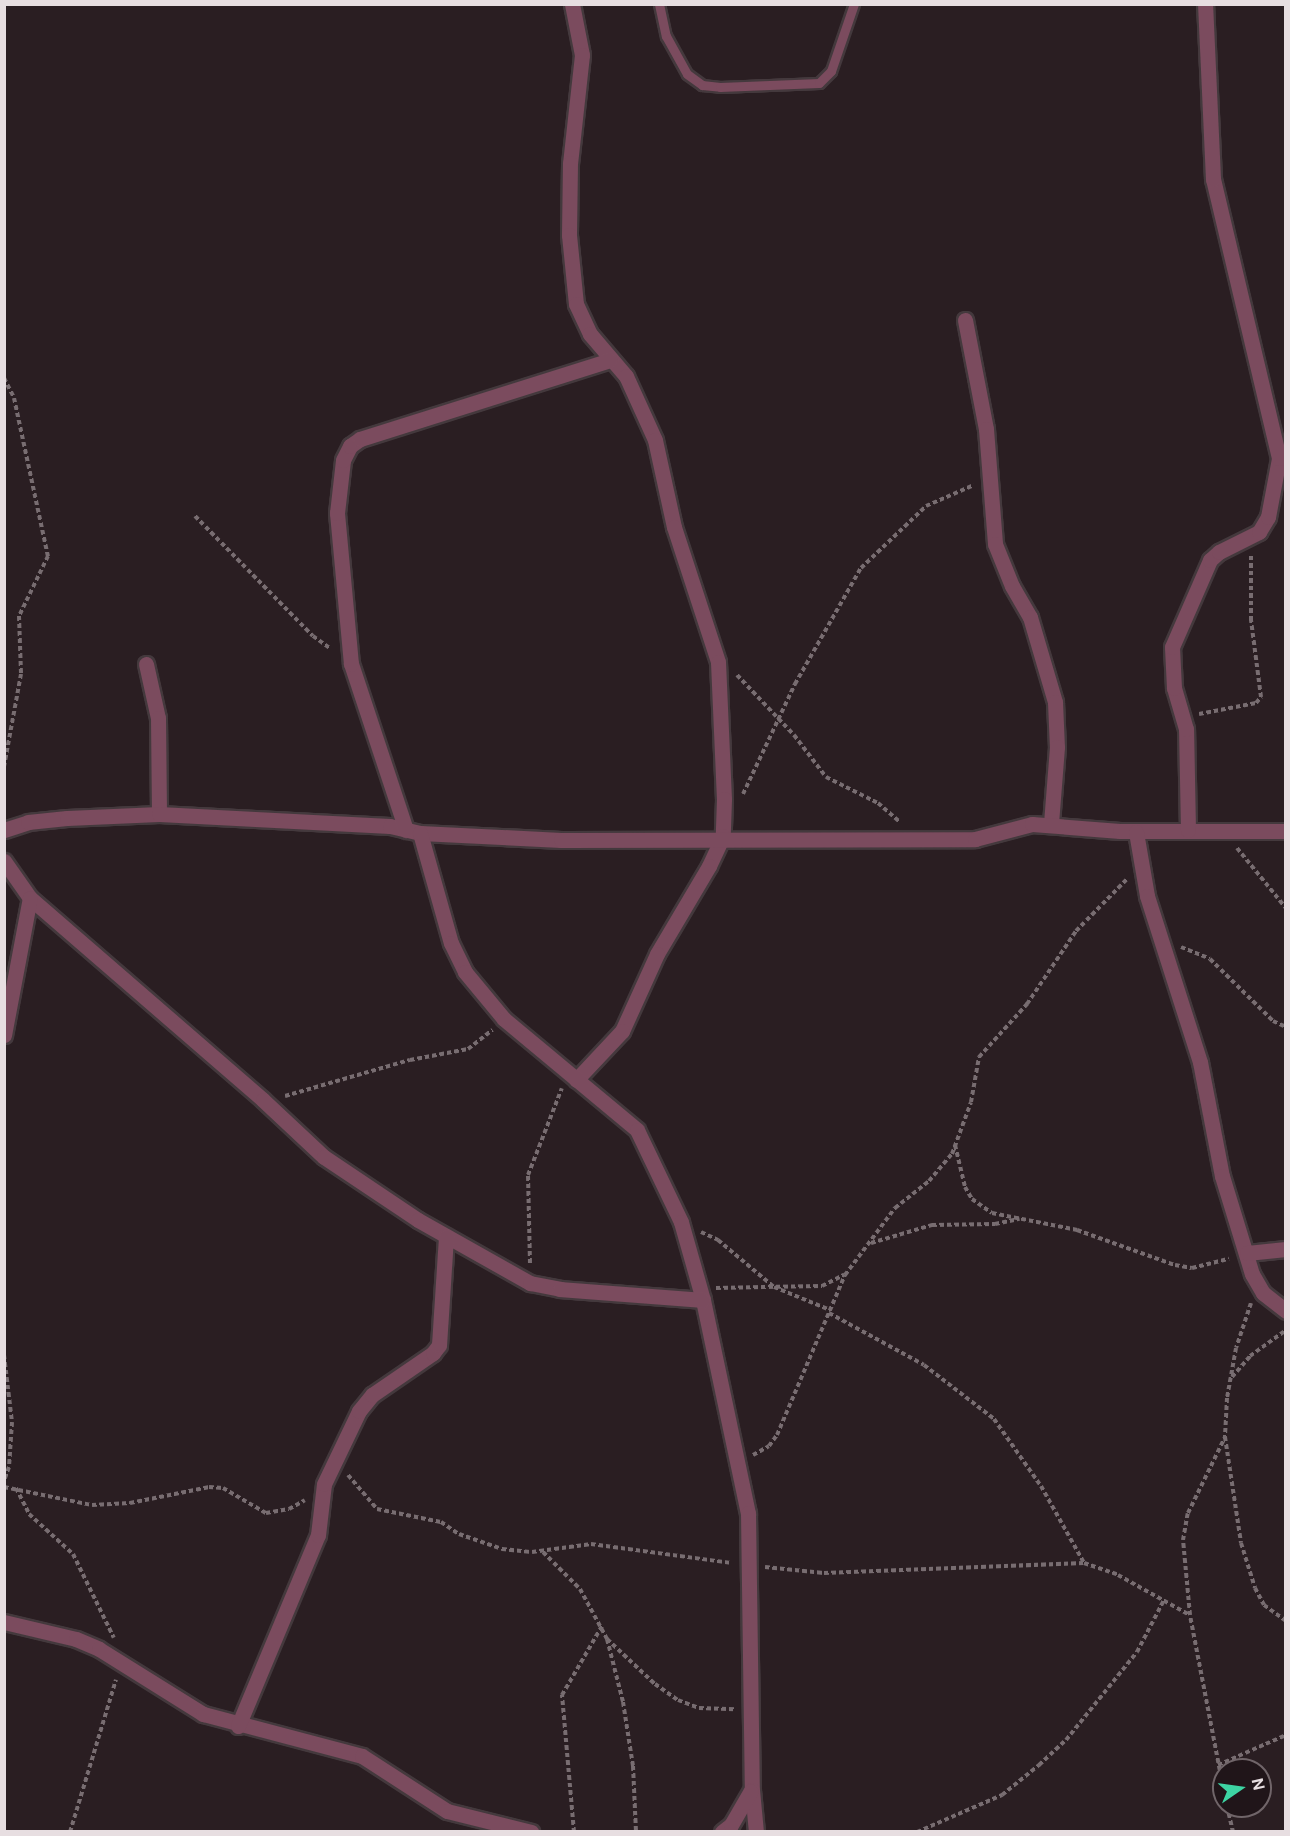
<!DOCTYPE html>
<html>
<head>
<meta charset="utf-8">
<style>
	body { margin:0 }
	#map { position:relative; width:1290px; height:1836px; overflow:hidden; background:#2a1e22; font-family:"DM Sans",sans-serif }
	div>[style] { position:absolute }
	.path>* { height:4px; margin-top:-2px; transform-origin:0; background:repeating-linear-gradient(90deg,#786d71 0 4.5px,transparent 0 7.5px) }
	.roads { filter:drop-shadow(2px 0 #44393d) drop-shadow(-2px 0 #44393d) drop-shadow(0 2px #44393d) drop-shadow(0 -2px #44393d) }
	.service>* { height:9px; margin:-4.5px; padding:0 4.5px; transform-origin:4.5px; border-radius:4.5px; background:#7b4b5e }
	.minor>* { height:15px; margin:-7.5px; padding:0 7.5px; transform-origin:7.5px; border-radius:7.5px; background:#7b4b5e }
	span { translate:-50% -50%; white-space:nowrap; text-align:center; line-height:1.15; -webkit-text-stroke:6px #201519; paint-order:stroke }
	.frame { position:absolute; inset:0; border:6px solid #e7dee1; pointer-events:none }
	.north { position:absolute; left:1212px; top:1758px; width:60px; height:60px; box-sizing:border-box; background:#201519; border:2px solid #706569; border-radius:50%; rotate:77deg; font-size:16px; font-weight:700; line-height:24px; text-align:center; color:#e7dee1 }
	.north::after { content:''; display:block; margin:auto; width:21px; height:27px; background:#3dd4a3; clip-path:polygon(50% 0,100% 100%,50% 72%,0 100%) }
</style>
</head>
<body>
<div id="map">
	<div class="path">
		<div style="left:4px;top:378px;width:22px;rotate:63deg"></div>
		<div style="left:14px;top:398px;width:162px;rotate:77.9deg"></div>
		<div style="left:48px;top:556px;width:67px;rotate:115.8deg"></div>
		<div style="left:19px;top:616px;width:58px;rotate:88deg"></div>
		<div style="left:21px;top:674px;width:95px;rotate:100.4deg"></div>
		<div style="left:195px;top:516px;width:168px;rotate:45.5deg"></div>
		<div style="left:313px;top:636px;width:22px;rotate:36deg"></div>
		<div style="left:737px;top:675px;width:83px;rotate:46.5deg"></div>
		<div style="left:794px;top:735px;width:53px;rotate:52.7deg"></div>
		<div style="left:826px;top:777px;width:58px;rotate:26.6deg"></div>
		<div style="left:878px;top:803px;width:29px;rotate:41deg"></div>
		<div style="left:1199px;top:714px;width:58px;rotate:-10.9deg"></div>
		<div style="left:1256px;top:703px;width:8px;rotate:-50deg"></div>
		<div style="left:1261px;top:697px;width:78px;rotate:-97.4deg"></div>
		<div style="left:1251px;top:620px;width:65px;rotate:-90deg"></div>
		<div style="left:743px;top:794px;width:122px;rotate:-64.7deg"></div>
		<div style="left:795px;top:684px;width:133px;rotate:-60.4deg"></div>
		<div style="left:861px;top:568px;width:90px;rotate:-43.6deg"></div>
		<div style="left:926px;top:506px;width:52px;rotate:-23.6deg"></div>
		<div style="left:1237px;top:848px;width:77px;rotate:50.8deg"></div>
		<div style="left:1181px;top:947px;width:31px;rotate:22deg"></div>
		<div style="left:1210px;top:959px;width:88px;rotate:44.5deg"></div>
		<div style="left:1273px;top:1021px;width:14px;rotate:25deg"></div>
		<div style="left:285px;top:1096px;width:130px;rotate:-16.1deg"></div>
		<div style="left:410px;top:1060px;width:59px;rotate:-10.7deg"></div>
		<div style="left:468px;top:1049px;width:31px;rotate:-38deg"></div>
		<div style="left:955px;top:1145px;width:43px;rotate:76.6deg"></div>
		<div style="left:965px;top:1187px;width:14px;rotate:60deg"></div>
		<div style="left:972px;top:1199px;width:24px;rotate:35deg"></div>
		<div style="left:992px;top:1213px;width:87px;rotate:11.3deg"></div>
		<div style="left:1077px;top:1230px;width:104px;rotate:19.7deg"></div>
		<div style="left:1175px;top:1265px;width:17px;rotate:10deg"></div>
		<div style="left:1192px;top:1268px;width:38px;rotate:-14deg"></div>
		<div style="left:701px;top:1232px;width:19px;rotate:25deg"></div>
		<div style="left:718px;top:1240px;width:73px;rotate:40deg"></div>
		<div style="left:774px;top:1287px;width:61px;rotate:22.3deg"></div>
		<div style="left:871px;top:1243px;width:64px;rotate:-16.4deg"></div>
		<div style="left:932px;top:1225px;width:63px;rotate:-0.9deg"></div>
		<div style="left:995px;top:1224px;width:25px;rotate:-12deg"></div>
		<div style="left:530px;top:1263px;width:88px;rotate:-91.3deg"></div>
		<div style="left:528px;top:1175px;width:93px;rotate:-68.7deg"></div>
		<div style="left:716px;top:1288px;width:106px;rotate:-1.1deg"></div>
		<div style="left:822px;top:1286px;width:25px;rotate:-27deg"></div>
		<div style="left:1251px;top:1303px;width:47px;rotate:108.4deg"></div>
		<div style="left:1236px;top:1348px;width:51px;rotate:100.2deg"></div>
		<div style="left:1227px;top:1398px;width:39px;rotate:93deg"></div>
		<div style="left:1225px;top:1437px;width:107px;rotate:81.4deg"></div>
		<div style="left:1241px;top:1543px;width:47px;rotate:72.7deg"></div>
		<div style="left:1255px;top:1588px;width:19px;rotate:62deg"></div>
		<div style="left:1264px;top:1605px;width:27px;rotate:36deg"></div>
		<div style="left:829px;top:1313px;width:108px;rotate:28.7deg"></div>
		<div style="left:924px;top:1365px;width:88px;rotate:37.6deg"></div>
		<div style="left:994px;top:1419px;width:82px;rotate:55deg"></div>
		<div style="left:1041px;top:1486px;width:88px;rotate:60.8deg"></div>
		<div style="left:1084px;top:1563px;width:36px;rotate:19deg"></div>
		<div style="left:1118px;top:1575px;width:82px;rotate:29.1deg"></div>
		<div style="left:4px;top:1355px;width:67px;rotate:83.2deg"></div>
		<div style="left:12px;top:1422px;width:45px;rotate:93.8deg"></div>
		<div style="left:9px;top:1467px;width:15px;rotate:110deg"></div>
		<div style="left:1232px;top:1377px;width:28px;rotate:-49deg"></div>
		<div style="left:1250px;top:1356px;width:44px;rotate:-35.8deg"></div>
		<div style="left:753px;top:1455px;width:18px;rotate:-29deg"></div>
		<div style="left:769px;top:1446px;width:14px;rotate:-54deg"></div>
		<div style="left:777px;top:1435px;width:174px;rotate:-67deg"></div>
		<div style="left:845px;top:1275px;width:84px;rotate:-53.3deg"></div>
		<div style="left:895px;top:1208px;width:43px;rotate:-38.5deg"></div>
		<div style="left:929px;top:1181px;width:35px;rotate:-50deg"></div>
		<div style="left:952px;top:1154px;width:55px;rotate:-69.9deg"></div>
		<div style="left:971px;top:1102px;width:46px;rotate:-79.9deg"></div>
		<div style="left:979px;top:1057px;width:72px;rotate:-47.8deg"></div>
		<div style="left:1027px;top:1004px;width:88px;rotate:-56.1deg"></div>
		<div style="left:1076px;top:931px;width:74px;rotate:-45.5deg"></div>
		<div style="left:348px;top:1475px;width:45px;rotate:49.5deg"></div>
		<div style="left:377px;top:1509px;width:65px;rotate:11.5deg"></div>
		<div style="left:441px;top:1522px;width:22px;rotate:34deg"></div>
		<div style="left:459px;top:1534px;width:46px;rotate:19.2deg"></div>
		<div style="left:502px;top:1549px;width:30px;rotate:6deg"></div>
		<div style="left:532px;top:1552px;width:60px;rotate:-7.7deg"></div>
		<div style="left:591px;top:1544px;width:141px;rotate:7.7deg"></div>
		<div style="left:4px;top:1487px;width:90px;rotate:11.6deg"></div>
		<div style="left:92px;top:1505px;width:38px;rotate:-3deg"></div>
		<div style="left:130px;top:1503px;width:81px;rotate:-11.4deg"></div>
		<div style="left:209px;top:1487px;width:14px;rotate:4deg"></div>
		<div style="left:223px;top:1488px;width:50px;rotate:30.2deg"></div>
		<div style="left:266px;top:1513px;width:23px;rotate:-10deg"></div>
		<div style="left:289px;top:1509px;width:18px;rotate:-29deg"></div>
		<div style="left:16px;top:1488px;width:29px;rotate:63deg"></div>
		<div style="left:29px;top:1514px;width:59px;rotate:42.3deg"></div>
		<div style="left:73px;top:1554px;width:93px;rotate:64deg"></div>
		<div style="left:543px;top:1552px;width:52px;rotate:45deg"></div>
		<div style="left:580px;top:1589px;width:57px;rotate:61.6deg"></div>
		<div style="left:607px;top:1639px;width:65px;rotate:75.7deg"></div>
		<div style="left:623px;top:1702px;width:65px;rotate:81.1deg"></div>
		<div style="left:633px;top:1766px;width:66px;rotate:87.4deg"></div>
		<div style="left:765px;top:1567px;width:59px;rotate:5.8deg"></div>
		<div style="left:824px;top:1573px;width:260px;rotate:-2.2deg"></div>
		<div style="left:607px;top:1639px;width:66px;rotate:43.2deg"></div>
		<div style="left:655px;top:1684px;width:28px;rotate:35deg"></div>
		<div style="left:678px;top:1700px;width:22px;rotate:21deg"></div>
		<div style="left:699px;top:1708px;width:36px;rotate:2deg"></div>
		<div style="left:1218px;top:1765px;width:74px;rotate:-23.8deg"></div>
		<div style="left:1224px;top:1792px;width:180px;rotate:-100.9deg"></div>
		<div style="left:1190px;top:1615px;width:75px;rotate:-95.3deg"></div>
		<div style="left:1183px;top:1540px;width:27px;rotate:-80deg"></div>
		<div style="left:1188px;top:1513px;width:85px;rotate:-64deg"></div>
		<div style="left:1227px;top:1806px;width:27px;rotate:77deg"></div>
		<div style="left:70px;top:1832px;width:159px;rotate:-73.2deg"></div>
		<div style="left:574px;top:1832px;width:138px;rotate:-95deg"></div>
		<div style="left:562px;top:1695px;width:80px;rotate:-59.9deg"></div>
		<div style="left:917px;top:1832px;width:93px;rotate:-23.5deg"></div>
		<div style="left:1002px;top:1795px;width:48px;rotate:-39deg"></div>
		<div style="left:1039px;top:1765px;width:37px;rotate:-43deg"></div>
		<div style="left:1066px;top:1740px;width:113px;rotate:-51.1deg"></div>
		<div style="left:1137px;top:1652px;width:59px;rotate:-62.6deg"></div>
	</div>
	<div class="roads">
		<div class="service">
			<div style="left:659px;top:4px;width:33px;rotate:78deg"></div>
			<div style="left:666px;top:36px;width:43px;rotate:61.1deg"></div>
			<div style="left:687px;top:74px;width:19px;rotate:36deg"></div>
			<div style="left:702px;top:85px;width:18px;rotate:6deg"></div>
			<div style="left:720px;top:87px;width:99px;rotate:-2.3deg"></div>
			<div style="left:819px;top:83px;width:17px;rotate:-45deg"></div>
			<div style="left:831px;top:71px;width:71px;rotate:-71.1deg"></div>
		</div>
		<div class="minor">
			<div style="left:572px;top:4px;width:52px;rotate:78.9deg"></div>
			<div style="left:582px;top:55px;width:109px;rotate:96.3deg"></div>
			<div style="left:570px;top:163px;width:72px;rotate:90.8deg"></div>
			<div style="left:569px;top:235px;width:69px;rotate:84.2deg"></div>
			<div style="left:576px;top:304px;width:33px;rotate:65deg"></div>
			<div style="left:590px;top:334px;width:55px;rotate:49.4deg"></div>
			<div style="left:626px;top:376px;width:70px;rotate:65.6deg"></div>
			<div style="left:655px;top:440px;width:89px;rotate:77.7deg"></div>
			<div style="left:674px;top:527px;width:142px;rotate:71.9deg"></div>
			<div style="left:718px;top:662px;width:137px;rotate:87.5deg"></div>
			<div style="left:724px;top:799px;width:37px;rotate:92deg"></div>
			<div style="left:723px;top:836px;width:33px;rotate:115deg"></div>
			<div style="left:709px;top:866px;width:102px;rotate:120.6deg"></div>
			<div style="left:657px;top:954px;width:85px;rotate:114.4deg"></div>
			<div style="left:622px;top:1031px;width:67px;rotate:133.2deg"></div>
			<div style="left:965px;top:320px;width:111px;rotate:79.1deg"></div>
			<div style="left:986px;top:429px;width:115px;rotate:85.5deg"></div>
			<div style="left:995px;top:544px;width:45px;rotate:68deg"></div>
			<div style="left:1012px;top:586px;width:36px;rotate:60deg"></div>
			<div style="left:1030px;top:617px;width:89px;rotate:73.6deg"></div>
			<div style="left:1055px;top:702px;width:45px;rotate:87.5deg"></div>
			<div style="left:1057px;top:747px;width:77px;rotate:94.5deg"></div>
			<div style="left:146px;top:664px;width:55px;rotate:77.5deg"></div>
			<div style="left:158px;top:718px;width:96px;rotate:89.4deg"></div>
			<div style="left:4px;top:830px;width:25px;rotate:-18deg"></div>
			<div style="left:28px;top:822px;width:39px;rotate:-6deg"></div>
			<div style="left:67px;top:818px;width:92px;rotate:-2.5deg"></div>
			<div style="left:159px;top:814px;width:231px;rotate:3deg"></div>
			<div style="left:390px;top:826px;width:31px;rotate:13deg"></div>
			<div style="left:420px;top:833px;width:141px;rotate:2.8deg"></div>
			<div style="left:561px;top:840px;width:414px;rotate:-0.1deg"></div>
			<div style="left:975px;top:839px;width:59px;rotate:-14.7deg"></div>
			<div style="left:1032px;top:824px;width:88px;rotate:4.5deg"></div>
			<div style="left:1120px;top:831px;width:166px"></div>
			<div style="left:406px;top:830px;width:175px;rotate:-108.3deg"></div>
			<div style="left:351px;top:664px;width:152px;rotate:-95.3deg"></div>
			<div style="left:337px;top:513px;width:53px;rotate:-83.5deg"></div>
			<div style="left:343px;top:460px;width:16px;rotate:-63deg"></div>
			<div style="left:350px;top:446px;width:12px;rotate:-35deg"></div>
			<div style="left:360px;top:439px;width:262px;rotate:-17.5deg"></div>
			<div style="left:1188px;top:830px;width:101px;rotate:-91.1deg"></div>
			<div style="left:1186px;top:729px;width:43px;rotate:-106.3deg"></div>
			<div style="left:1174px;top:688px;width:41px;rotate:-92.8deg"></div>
			<div style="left:1172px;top:647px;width:95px;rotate:-66.4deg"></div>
			<div style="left:1210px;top:560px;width:12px;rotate:-42deg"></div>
			<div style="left:1219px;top:552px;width:45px;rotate:-26.6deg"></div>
			<div style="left:1259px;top:532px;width:17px;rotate:-59deg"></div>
			<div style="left:1268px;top:517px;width:60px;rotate:-79.4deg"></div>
			<div style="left:1279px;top:458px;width:287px;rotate:-103.3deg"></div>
			<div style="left:1213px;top:179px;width:175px;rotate:-92.6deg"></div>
			<div style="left:1136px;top:832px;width:65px;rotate:80.2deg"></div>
			<div style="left:1147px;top:896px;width:174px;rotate:72.3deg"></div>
			<div style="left:1200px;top:1062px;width:116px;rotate:79.1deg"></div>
			<div style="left:1222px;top:1176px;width:102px;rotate:73deg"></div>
			<div style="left:1252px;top:1274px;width:22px;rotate:60deg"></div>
			<div style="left:1263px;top:1293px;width:29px;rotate:38deg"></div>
			<div style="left:420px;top:833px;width:114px;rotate:74.3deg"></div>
			<div style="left:451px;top:943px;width:32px;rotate:64deg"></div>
			<div style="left:465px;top:972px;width:61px;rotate:50.3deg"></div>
			<div style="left:504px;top:1019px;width:173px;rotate:39.8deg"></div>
			<div style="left:637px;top:1130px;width:102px;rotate:64.4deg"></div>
			<div style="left:681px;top:1222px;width:81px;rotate:74.2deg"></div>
			<div style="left:703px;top:1300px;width:218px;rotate:78.1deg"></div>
			<div style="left:748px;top:1513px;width:277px;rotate:89.2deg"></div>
			<div style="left:752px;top:1790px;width:42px;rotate:84.6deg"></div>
			<div style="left:4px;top:861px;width:45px;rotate:54.9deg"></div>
			<div style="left:30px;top:898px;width:308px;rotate:40.9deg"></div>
			<div style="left:263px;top:1100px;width:83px;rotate:43.1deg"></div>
			<div style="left:324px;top:1157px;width:113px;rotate:33.8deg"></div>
			<div style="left:418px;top:1220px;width:129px;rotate:29.4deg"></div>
			<div style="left:530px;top:1283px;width:31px;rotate:11deg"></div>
			<div style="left:560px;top:1289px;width:143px;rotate:4.4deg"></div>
			<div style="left:4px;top:1035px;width:139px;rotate:-79.3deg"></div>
			<div style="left:1247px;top:1253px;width:39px;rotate:-6deg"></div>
			<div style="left:4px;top:1622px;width:74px;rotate:13.3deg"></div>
			<div style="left:76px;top:1639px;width:25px;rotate:23deg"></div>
			<div style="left:99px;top:1649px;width:123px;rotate:32deg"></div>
			<div style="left:203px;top:1714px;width:164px;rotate:14.8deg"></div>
			<div style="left:362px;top:1756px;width:101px;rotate:32.9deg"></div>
			<div style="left:447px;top:1811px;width:87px;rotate:14deg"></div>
			<div style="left:238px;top:1726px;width:207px;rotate:-67.3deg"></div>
			<div style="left:318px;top:1535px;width:51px;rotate:-83.3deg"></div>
			<div style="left:324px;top:1484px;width:81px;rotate:-64.4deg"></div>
			<div style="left:359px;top:1411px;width:21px;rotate:-51deg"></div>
			<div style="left:372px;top:1395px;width:74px;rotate:-34.5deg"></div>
			<div style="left:433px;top:1353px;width:10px;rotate:-53deg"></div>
			<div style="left:439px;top:1345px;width:109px;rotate:-86.3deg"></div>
			<div style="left:722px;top:1832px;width:11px;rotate:-38deg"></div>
			<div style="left:731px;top:1825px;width:39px;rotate:-60deg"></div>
		</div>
	</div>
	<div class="frame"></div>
	<div class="north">N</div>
</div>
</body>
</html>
